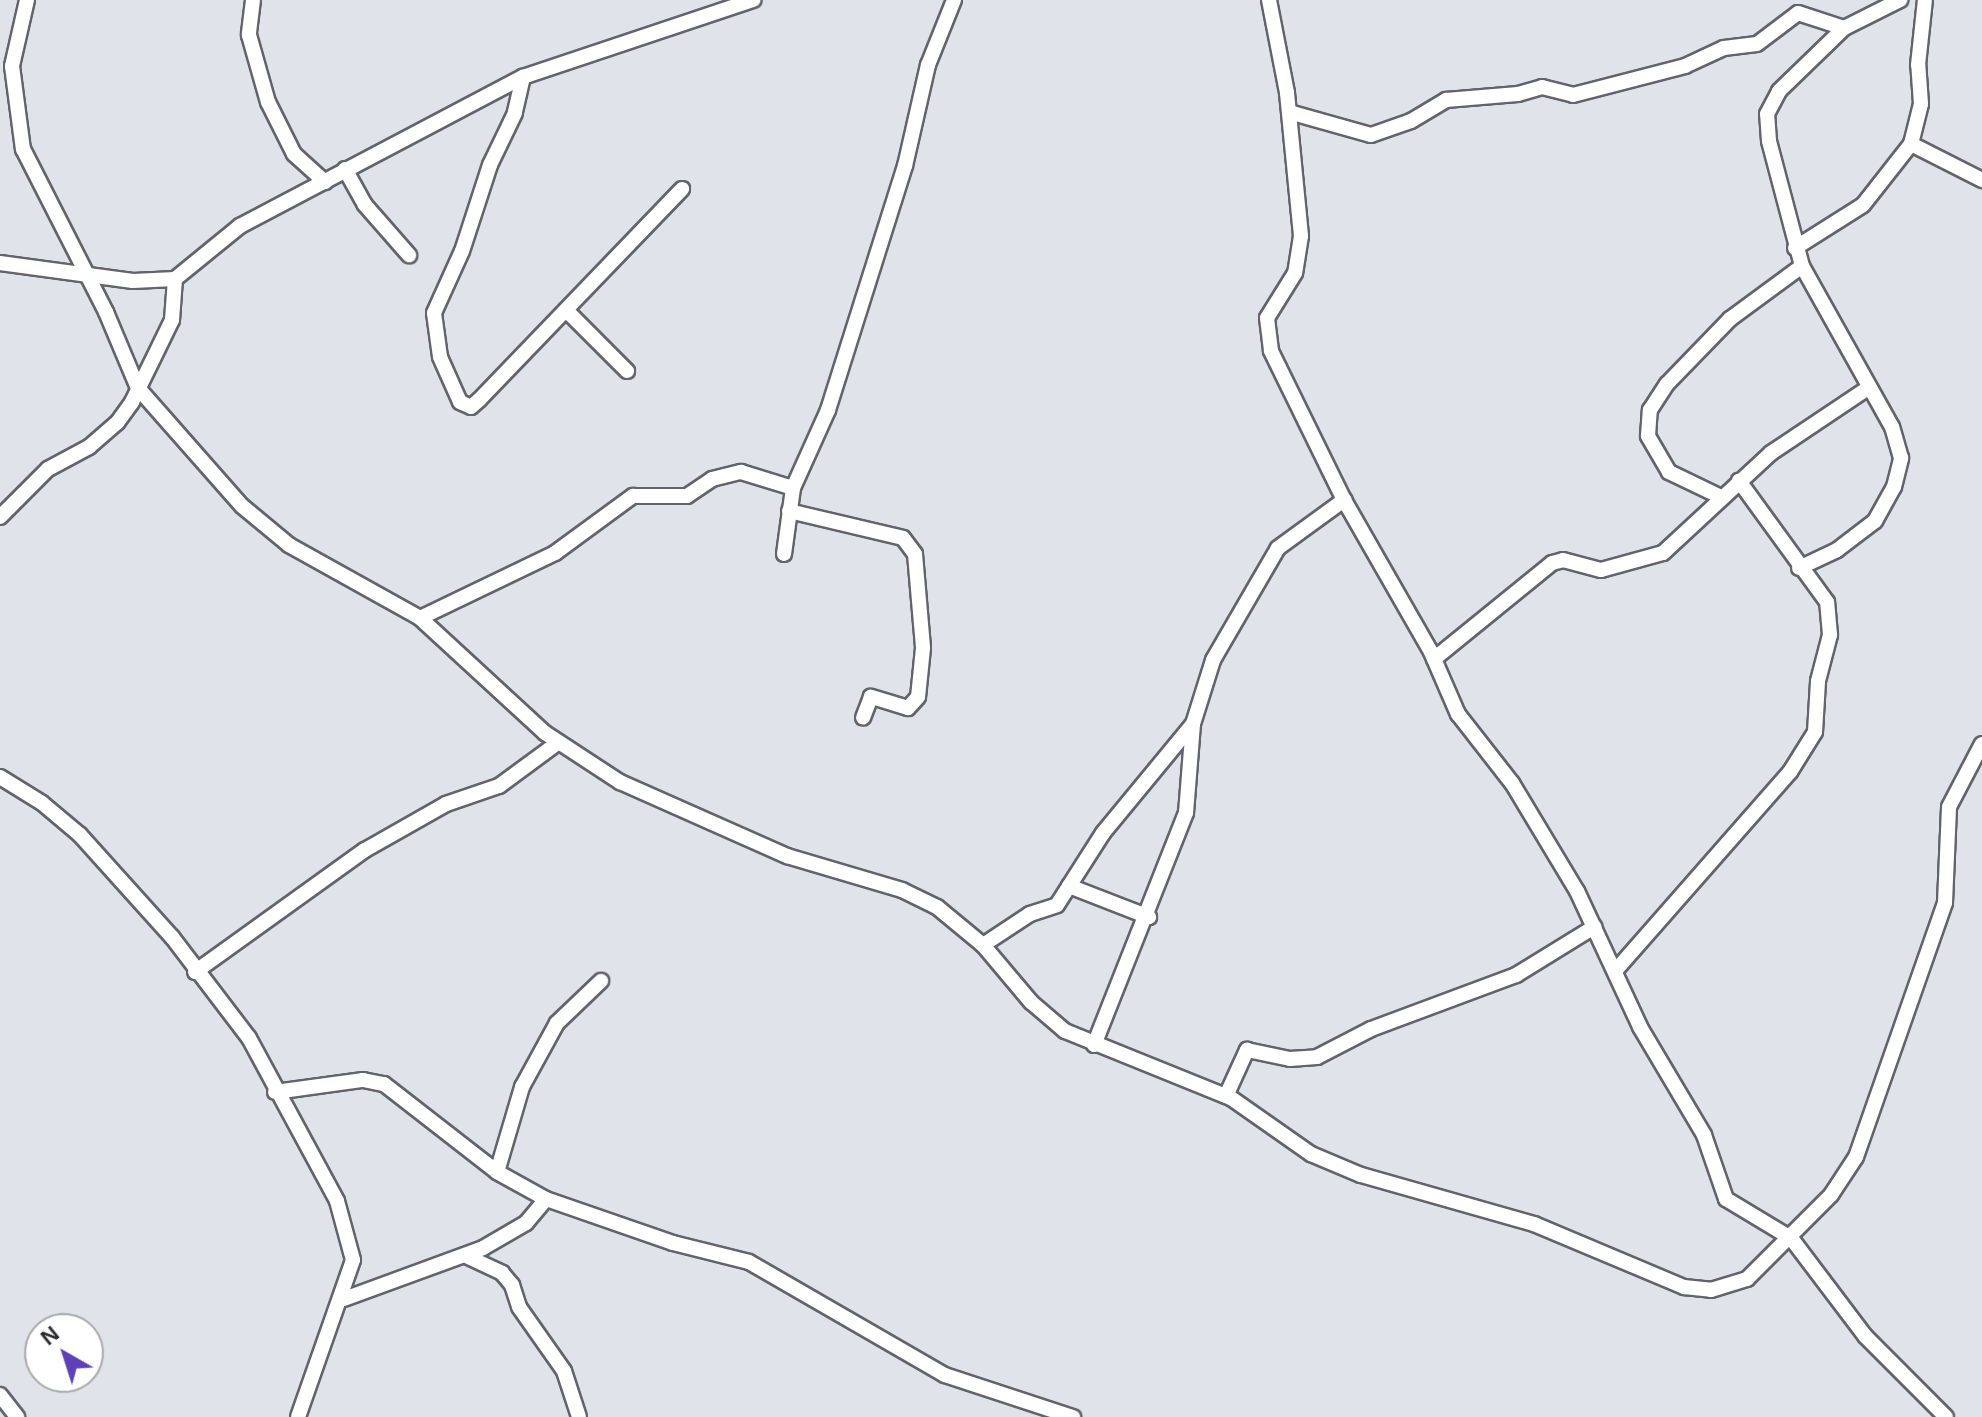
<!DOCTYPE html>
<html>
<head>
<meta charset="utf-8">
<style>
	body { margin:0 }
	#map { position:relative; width:1982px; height:1417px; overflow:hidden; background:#e0e3ea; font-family:Helvetica,sans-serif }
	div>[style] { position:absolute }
	.roads { filter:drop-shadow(2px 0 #61646a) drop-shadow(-2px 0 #61646a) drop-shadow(0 2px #61646a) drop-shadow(0 -2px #61646a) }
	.minor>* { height:14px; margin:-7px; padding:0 7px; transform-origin:7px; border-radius:7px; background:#fff }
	span { translate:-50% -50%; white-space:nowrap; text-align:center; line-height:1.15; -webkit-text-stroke:6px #fff; paint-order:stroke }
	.north { position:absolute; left:24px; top:1313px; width:80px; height:80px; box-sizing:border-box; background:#fff; border:2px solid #a9aaab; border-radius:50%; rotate:321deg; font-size:22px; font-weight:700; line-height:32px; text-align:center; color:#292a2d }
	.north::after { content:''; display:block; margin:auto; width:28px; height:36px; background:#5e40b8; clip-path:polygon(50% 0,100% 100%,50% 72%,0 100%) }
</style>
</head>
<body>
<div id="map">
	<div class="roads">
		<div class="minor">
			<div style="left:27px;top:0;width:68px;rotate:102.8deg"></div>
			<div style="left:12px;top:66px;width:84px;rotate:82.5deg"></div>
			<div style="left:23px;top:149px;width:183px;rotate:63deg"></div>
			<div style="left:106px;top:312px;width:82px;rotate:67.2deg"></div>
			<div style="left:138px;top:388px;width:157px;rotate:48.6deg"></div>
			<div style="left:242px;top:506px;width:61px;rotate:39.7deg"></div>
			<div style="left:289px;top:545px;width:150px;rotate:29.1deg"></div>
			<div style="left:420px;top:618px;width:170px;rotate:42.6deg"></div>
			<div style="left:545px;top:733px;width:90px;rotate:33.2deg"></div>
			<div style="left:620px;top:782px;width:183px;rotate:23.9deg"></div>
			<div style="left:787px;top:856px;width:120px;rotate:16.5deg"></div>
			<div style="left:902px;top:890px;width:39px;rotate:26deg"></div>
			<div style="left:937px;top:907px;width:60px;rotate:39.6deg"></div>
			<div style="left:983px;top:945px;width:75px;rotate:49.9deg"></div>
			<div style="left:1031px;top:1002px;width:45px;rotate:40.5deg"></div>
			<div style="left:1065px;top:1031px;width:179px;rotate:22deg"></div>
			<div style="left:1231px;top:1098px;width:98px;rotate:35deg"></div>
			<div style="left:1311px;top:1154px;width:54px;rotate:22.8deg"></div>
			<div style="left:1361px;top:1175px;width:180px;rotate:15.8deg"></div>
			<div style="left:1534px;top:1224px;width:163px;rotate:22.8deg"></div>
			<div style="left:1684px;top:1287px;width:27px;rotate:6deg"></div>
			<div style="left:1711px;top:1290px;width:38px;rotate:-17deg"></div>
			<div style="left:1747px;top:1279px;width:119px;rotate:-45deg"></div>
			<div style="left:1831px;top:1195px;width:45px;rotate:-56.7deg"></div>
			<div style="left:1856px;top:1157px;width:269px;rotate:-70.7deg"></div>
			<div style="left:1945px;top:903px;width:96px;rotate:-87.6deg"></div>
			<div style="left:1949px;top:807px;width:71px;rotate:-62.4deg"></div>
			<div style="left:253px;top:0;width:35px;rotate:97deg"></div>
			<div style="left:249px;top:35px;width:70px;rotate:74.2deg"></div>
			<div style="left:268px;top:102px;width:58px;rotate:63.4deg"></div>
			<div style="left:294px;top:154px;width:42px;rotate:42.1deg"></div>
			<div style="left:1269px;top:0;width:95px;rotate:79deg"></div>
			<div style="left:1287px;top:93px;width:144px;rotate:84.4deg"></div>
			<div style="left:1301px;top:236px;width:37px;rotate:99deg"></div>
			<div style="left:1295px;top:273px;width:53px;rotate:121.9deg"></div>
			<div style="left:1267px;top:318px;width:33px;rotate:83deg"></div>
			<div style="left:1271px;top:351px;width:166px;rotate:63.9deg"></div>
			<div style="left:1344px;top:500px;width:175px;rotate:60.2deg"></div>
			<div style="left:1431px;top:652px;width:68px;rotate:66.5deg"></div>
			<div style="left:1458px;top:714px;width:88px;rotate:52deg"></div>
			<div style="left:1512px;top:783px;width:126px;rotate:59deg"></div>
			<div style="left:1577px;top:891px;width:150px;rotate:65.1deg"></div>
			<div style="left:1640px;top:1027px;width:126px;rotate:59.3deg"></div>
			<div style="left:1704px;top:1135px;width:68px;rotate:71deg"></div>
			<div style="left:1726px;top:1199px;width:76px;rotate:31deg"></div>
			<div style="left:1791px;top:1238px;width:124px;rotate:52.9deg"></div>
			<div style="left:1866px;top:1337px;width:113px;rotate:45deg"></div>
			<div style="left:523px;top:77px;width:37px;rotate:103deg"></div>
			<div style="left:515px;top:113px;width:58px;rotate:115.7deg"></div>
			<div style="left:490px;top:165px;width:90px;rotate:108deg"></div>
			<div style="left:462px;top:251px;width:68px;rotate:114.3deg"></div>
			<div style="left:434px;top:313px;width:44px;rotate:82.2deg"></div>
			<div style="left:440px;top:357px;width:49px;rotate:66deg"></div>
			<div style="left:460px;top:402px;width:12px;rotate:24deg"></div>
			<div style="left:471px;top:407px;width:11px;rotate:-41deg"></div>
			<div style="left:479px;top:400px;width:293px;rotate:-46.1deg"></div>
			<div style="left:1289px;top:112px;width:85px;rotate:15.7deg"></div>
			<div style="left:1371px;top:135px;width:42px;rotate:-19.3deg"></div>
			<div style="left:1411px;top:121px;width:41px;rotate:-31deg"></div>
			<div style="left:1446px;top:100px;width:72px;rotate:-4.8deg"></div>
			<div style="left:1518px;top:94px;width:25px;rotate:-16deg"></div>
			<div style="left:1542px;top:87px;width:32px;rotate:14deg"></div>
			<div style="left:1573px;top:95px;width:116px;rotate:-14.5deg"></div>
			<div style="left:1685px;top:66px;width:43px;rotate:-24.8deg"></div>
			<div style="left:1724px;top:48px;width:33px;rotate:-7deg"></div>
			<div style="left:1757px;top:44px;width:51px;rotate:-37.1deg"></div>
			<div style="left:1798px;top:13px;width:48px;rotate:18.1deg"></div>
			<div style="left:1911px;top:144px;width:80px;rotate:26.9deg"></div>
			<div style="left:345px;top:169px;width:41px;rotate:60.9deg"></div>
			<div style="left:365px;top:205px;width:67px;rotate:48.7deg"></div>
			<div style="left:1795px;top:248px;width:80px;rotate:-32.3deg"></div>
			<div style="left:1863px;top:205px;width:78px;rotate:-51.8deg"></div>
			<div style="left:1911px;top:144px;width:41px;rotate:-76deg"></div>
			<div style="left:1921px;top:104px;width:39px;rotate:-94deg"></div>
			<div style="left:1918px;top:65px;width:65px;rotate:-83.9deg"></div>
			<div style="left:0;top:263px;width:134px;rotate:7.7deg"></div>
			<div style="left:133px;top:281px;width:42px;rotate:-2.7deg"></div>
			<div style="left:567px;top:311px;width:85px;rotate:45deg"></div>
			<div style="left:1721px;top:497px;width:58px;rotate:-154.3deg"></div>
			<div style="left:1669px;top:472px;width:42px;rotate:-120.3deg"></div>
			<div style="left:1648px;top:436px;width:26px;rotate:-86deg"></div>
			<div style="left:1650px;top:410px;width:31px;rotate:-57deg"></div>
			<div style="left:1667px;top:384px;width:91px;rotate:-45.9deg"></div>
			<div style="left:1730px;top:319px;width:89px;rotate:-36.4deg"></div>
			<div style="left:789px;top:511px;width:117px;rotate:13.3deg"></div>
			<div style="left:903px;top:538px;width:20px;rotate:53deg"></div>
			<div style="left:915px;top:554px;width:94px;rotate:85.1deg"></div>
			<div style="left:923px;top:648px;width:49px;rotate:95.8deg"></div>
			<div style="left:918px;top:697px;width:15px;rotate:132deg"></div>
			<div style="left:908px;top:708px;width:39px;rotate:-163deg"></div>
			<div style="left:871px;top:697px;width:22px;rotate:111deg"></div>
			<div style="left:0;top:517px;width:68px;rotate:-45deg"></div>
			<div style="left:48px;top:469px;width:47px;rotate:-28.2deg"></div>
			<div style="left:89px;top:447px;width:37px;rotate:-41deg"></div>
			<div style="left:117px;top:423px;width:26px;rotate:-54deg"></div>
			<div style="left:132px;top:402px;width:91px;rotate:-64deg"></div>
			<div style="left:172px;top:320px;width:41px;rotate:-85.8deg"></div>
			<div style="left:175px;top:279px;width:84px;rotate:-39.2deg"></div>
			<div style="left:240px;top:226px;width:320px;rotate:-27.8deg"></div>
			<div style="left:523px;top:77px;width:243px;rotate:-18.5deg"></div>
			<div style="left:784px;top:554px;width:67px;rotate:-82.2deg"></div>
			<div style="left:1799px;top:568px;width:42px;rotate:-25.3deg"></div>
			<div style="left:1837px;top:550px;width:48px;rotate:-37.3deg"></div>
			<div style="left:1875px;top:521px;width:39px;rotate:-61deg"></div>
			<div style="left:1894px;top:487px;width:30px;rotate:-76deg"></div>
			<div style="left:1901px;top:458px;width:32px;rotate:-106deg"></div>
			<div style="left:1892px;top:427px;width:184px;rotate:-119.2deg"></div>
			<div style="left:1802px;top:266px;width:129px;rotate:-104.8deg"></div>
			<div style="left:1769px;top:141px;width:27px;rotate:-94deg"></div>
			<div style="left:1767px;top:114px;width:26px;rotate:-62deg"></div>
			<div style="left:1779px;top:91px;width:91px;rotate:-44.1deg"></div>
			<div style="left:1844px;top:28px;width:63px;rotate:-26.6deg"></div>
			<div style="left:420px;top:618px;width:150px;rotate:-25.7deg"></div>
			<div style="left:555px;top:553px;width:97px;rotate:-36.2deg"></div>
			<div style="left:633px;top:496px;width:54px"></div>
			<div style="left:687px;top:496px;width:30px;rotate:-34deg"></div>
			<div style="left:712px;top:479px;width:30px;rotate:-14deg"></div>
			<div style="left:741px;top:472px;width:54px;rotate:17.1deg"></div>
			<div style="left:793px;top:488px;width:85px;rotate:-65.8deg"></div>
			<div style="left:828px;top:410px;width:256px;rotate:-72.5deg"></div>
			<div style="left:905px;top:166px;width:104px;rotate:-77.2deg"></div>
			<div style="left:928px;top:65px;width:70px;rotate:-68.2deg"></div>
			<div style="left:1434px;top:659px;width:152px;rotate:-39.1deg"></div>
			<div style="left:1552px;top:563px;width:11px;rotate:-15deg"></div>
			<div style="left:1563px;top:560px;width:39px;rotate:15deg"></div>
			<div style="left:1601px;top:570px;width:64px;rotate:-15.3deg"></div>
			<div style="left:1663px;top:553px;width:147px;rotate:-42.8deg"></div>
			<div style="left:1771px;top:453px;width:117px;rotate:-33.8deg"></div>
			<div style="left:0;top:777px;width:49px;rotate:31.8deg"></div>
			<div style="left:42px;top:803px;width:50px;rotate:40.1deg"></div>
			<div style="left:80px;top:835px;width:137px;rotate:48deg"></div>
			<div style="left:172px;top:937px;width:127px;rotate:52.7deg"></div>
			<div style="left:249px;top:1038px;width:185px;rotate:61.6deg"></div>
			<div style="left:337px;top:1201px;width:61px;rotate:74.8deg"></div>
			<div style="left:353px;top:1260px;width:166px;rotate:109.3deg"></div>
			<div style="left:1069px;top:886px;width:86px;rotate:21.2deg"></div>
			<div style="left:983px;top:945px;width:56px;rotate:-33.4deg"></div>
			<div style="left:1030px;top:914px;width:28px;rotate:-18deg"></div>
			<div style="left:1057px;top:905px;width:85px;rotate:-57.4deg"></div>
			<div style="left:1103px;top:833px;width:141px;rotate:-50.5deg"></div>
			<div style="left:1616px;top:970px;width:264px;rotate:-48.7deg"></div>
			<div style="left:1790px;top:772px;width:47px;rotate:-58deg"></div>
			<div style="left:1815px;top:732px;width:51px;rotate:-86.6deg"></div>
			<div style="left:1818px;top:681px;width:48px;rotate:-75.4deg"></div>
			<div style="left:1830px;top:635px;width:33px;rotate:-95deg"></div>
			<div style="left:1827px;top:602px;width:150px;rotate:-126deg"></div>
			<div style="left:195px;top:972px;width:209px;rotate:-35.7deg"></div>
			<div style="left:365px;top:850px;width:93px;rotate:-29.6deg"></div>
			<div style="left:446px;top:804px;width:56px;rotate:-18.8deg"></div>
			<div style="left:499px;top:786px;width:74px;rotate:-36.3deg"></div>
			<div style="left:1094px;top:1045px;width:250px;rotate:-68.4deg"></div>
			<div style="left:1186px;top:813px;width:89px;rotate:-85.5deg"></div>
			<div style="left:1193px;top:724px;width:67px;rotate:-72.6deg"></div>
			<div style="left:1213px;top:660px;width:129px;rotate:-59.9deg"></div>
			<div style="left:1278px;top:548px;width:82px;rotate:-36deg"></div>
			<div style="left:275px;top:1092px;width:89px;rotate:-7.8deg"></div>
			<div style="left:363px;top:1080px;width:21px;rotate:11deg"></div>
			<div style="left:384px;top:1084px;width:143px;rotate:37.9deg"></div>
			<div style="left:497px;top:1172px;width:56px;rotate:28.9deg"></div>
			<div style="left:546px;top:1199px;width:134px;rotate:19.1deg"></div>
			<div style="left:673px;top:1243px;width:78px;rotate:14deg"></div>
			<div style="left:749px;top:1262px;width:226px;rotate:30deg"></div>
			<div style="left:945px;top:1375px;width:135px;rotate:18.2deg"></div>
			<div style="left:1226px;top:1096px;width:51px;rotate:-65.5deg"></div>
			<div style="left:1247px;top:1050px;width:44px;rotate:11.8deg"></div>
			<div style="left:1290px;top:1059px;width:27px;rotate:-4deg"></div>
			<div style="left:1317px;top:1057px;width:61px;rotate:-27.4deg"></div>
			<div style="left:1371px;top:1029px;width:155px;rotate:-20.4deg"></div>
			<div style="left:1516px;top:975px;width:92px;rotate:-31.6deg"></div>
			<div style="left:497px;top:1172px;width:89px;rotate:-73.6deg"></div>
			<div style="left:522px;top:1087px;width:73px;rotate:-61.3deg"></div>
			<div style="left:557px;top:1023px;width:61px;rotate:-43.7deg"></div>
			<div style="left:466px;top:1256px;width:40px;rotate:25deg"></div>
			<div style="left:502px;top:1273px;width:16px;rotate:50deg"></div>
			<div style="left:512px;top:1285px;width:23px;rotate:72deg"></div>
			<div style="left:519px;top:1307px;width:78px;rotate:54.9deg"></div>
			<div style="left:564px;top:1371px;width:48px;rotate:71.9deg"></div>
			<div style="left:344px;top:1299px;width:148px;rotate:-20.1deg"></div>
			<div style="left:483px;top:1248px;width:50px;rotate:-30.2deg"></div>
			<div style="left:526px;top:1223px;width:31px;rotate:-50deg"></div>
			<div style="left:0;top:1395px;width:28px;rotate:52deg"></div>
		</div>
	</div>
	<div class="north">N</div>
</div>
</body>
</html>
